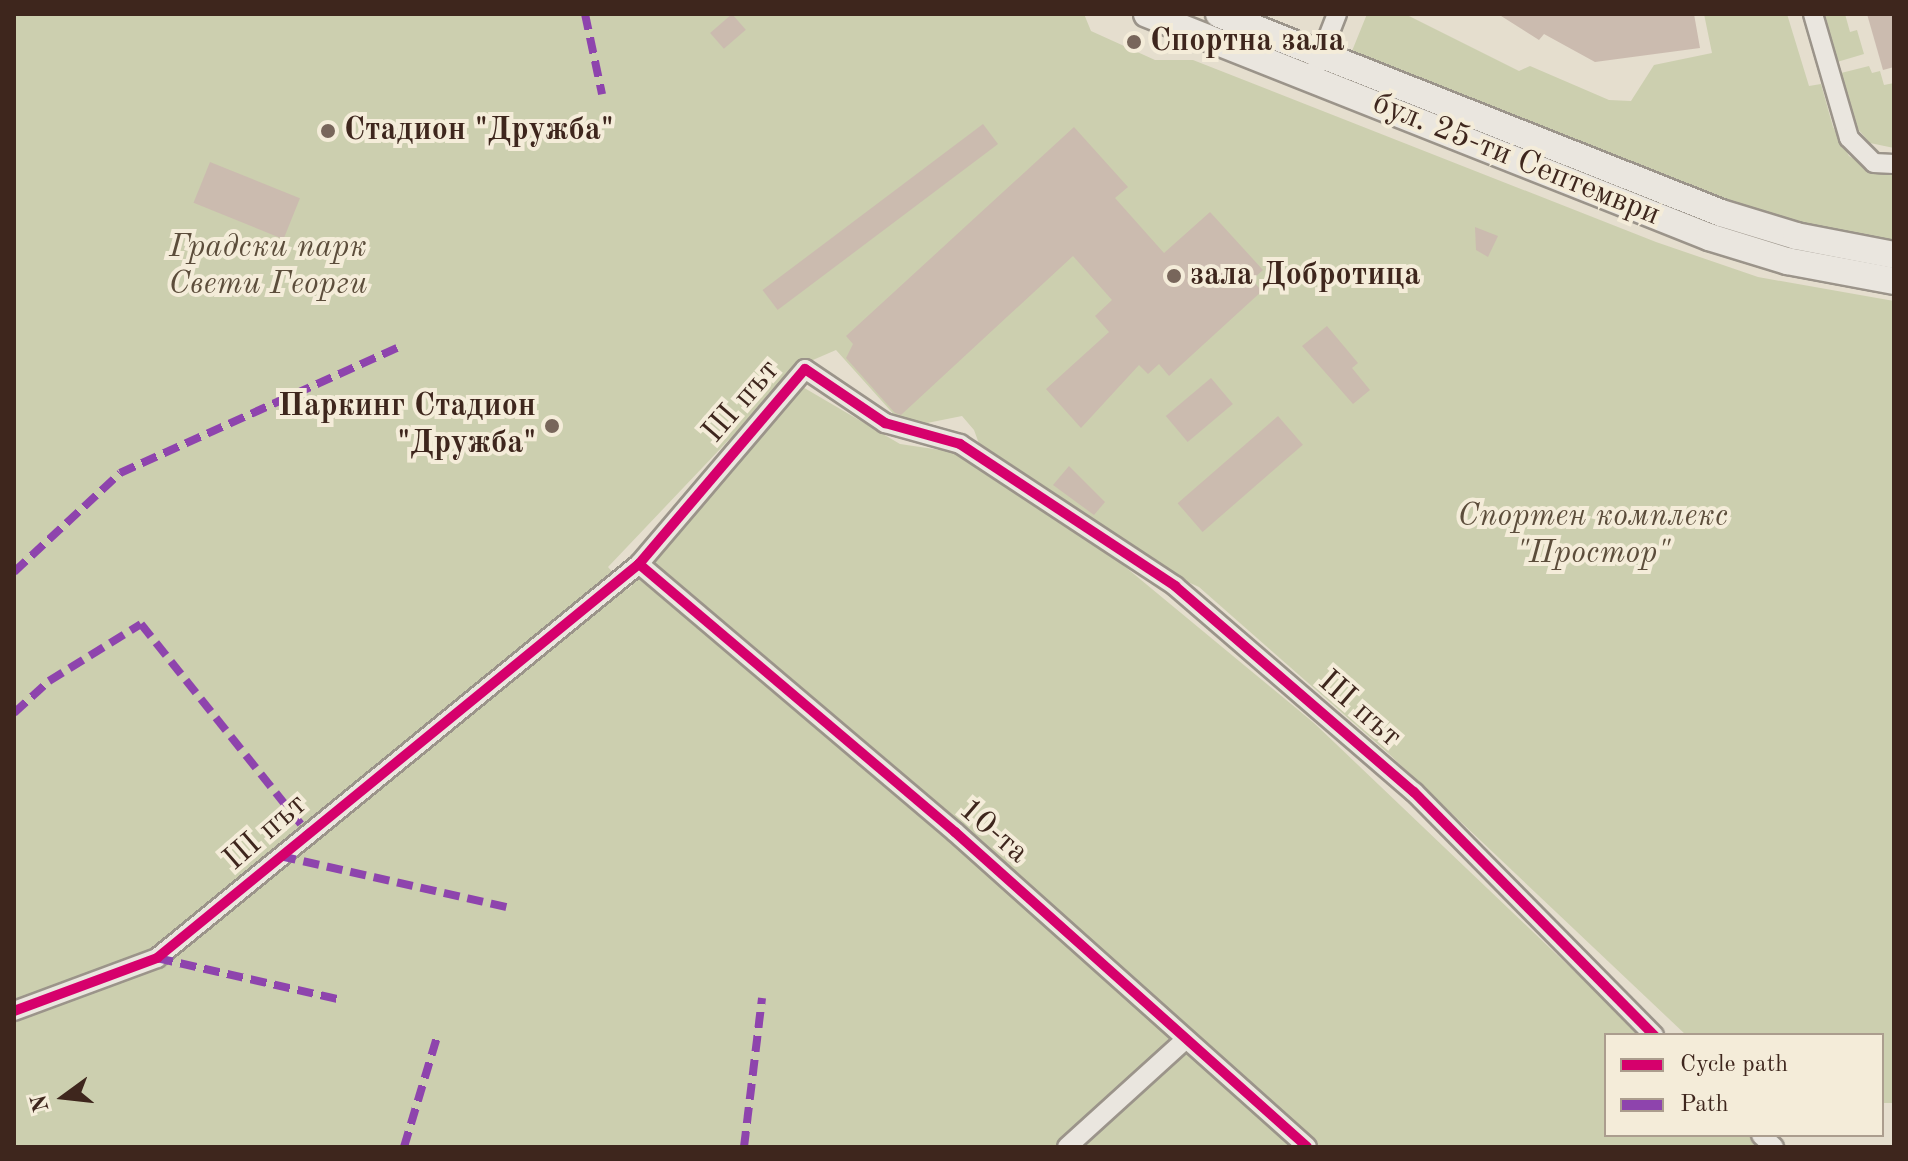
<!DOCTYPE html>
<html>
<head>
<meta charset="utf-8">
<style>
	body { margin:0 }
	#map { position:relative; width:1908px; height:1161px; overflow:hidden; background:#e5dece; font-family:"Old Standard TT",serif }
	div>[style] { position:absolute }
	.green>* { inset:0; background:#cccfaf }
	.building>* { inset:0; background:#cbbbaf; transform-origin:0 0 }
	.roads { filter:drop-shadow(2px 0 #9b948a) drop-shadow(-2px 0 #9b948a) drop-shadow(0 2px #9b948a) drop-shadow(0 -2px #9b948a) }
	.street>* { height:18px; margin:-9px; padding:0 9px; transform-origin:9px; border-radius:9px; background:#eae6df }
	.secondary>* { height:26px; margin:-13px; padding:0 13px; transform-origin:13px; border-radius:13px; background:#eae6df }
	.quiet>* { height:8px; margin-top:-4px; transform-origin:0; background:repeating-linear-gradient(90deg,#8e44ad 0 16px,transparent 0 24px) }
	.cycleway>* { height:10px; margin:-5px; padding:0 5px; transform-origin:5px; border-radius:5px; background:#d6006c }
	.dots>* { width:22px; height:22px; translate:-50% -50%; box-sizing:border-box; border:4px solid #f4ecd9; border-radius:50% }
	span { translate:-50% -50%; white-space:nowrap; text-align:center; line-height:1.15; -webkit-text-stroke:8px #f4ecd9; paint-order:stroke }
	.poi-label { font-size:32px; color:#3e261d; font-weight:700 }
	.left { translate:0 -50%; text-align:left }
	.right { translate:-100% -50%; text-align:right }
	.street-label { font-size:32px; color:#3e261d }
	.park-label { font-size:32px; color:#5c4d3b; font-style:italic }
	.frame { position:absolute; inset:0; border:16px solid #3e261d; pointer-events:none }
	.legend { position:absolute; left:1604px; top:1033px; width:280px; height:104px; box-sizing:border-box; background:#f4ecd9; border:2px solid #ab9d8e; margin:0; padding:10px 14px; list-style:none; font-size:24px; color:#3e261d }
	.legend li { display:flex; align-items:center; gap:16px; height:40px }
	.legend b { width:40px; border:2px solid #ab9d8e }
	.north { position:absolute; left:24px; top:1057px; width:80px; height:80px; -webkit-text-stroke:6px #f4ecd9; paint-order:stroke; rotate:255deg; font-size:22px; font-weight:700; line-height:32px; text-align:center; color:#3e261d }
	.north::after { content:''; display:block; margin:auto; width:28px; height:36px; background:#3e261d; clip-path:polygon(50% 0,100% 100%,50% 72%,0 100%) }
</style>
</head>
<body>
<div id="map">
	<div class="green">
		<div style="clip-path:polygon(14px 14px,1084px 14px,1091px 31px,1155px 60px,1193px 60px,1656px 242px,1758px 277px,1894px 301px,1894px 1103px,1882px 1103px,1882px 1035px,1686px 1035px,1389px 754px,1199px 587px,1154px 567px,981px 449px,974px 430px,962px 416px,917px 425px,898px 419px,836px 350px,799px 366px,608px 567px,628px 590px,801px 386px,900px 444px,961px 453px,1094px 541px,1314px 723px,1641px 1035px,1606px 1035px,1606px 1135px,1748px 1135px,1761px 1147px,14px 1147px)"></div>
		<div style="clip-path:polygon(1367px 14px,1405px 14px,1519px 71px,1530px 66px,1609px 100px,1631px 101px,1654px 65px,1712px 53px,1704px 14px,1787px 14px,1809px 86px,1821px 84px,1833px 127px,1849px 156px,1872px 169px,1894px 171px,1894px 241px,1799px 223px,1726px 200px,1352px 51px)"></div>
		<div style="clip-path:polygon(1825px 14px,1845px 14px,1850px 32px,1857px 30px,1864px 54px,1837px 62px)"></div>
		<div style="clip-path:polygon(1869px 66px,1872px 73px,1880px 71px,1884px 85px,1894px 83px,1894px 148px,1870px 143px,1857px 128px,1841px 73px)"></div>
	</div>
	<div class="building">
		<div style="left:732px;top:14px;width:21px;height:29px;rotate:49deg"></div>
		<div style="clip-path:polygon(1498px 14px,1694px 14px,1700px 48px,1595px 62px,1544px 34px,1539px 40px)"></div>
		<div style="clip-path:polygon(1867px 14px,1894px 14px,1894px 67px,1883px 70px)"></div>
		<div style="left:983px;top:124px;width:25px;height:276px;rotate:53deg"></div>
		<div style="clip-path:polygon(1074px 127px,1128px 187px,1115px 198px,1164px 253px,1210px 212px,1263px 270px,1252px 280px,1262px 291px,1169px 376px,1159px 364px,1148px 374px,1139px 365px,1081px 428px,1046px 389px,1109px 332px,1095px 316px,1112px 300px,1073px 256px,901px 415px,895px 413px,846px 358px,853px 344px,846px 336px)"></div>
		<div style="left:210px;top:162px;width:97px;height:44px;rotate:22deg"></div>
		<div style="clip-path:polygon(1475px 227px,1498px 236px,1488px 257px,1476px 250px)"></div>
		<div style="clip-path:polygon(1327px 326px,1358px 363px,1352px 368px,1370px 390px,1353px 404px,1302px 346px)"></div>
		<div style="left:1211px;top:378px;width:34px;height:59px;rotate:50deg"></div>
		<div style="left:1278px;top:416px;width:38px;height:133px;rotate:49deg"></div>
		<div style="clip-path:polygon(1069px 466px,1105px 502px,1094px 515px,1053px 485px)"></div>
	</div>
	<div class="roads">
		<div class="street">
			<div style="left:1813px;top:14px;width:129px;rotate:73.8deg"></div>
			<div style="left:1849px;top:138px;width:35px;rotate:45deg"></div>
			<div style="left:1874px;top:163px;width:20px;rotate:3deg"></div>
			<div style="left:1317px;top:65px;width:55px;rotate:-68.6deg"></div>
			<div style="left:639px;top:564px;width:414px;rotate:40.3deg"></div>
			<div style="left:955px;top:832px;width:472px;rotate:41.8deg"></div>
			<div style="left:14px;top:1011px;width:153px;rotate:-20.3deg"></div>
			<div style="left:157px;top:958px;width:623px;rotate:-39.26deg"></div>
			<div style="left:639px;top:564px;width:256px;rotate:-49.6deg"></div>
			<div style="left:805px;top:369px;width:97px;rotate:34deg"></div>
			<div style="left:885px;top:423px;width:78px;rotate:15.6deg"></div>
			<div style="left:960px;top:444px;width:258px;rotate:33.4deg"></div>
			<div style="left:1175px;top:586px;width:316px;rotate:40.8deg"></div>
			<div style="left:1414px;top:792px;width:342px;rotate:45.4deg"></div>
			<div style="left:1761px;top:1135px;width:18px;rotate:43deg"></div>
			<div style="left:1067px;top:1147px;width:159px;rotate:-42.2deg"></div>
		</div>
		<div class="secondary">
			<div style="left:1147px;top:14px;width:605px;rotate:21.64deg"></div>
			<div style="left:1709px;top:237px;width:82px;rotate:17.1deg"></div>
			<div style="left:1787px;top:261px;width:109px;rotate:10.6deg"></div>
			<div style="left:1219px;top:14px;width:540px;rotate:21.62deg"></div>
			<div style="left:1721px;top:213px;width:78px;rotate:17deg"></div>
			<div style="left:1796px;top:236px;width:100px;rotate:11deg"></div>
		</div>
	</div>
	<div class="quiet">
		<div style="left:585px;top:14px;width:82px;rotate:78deg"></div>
		<div style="left:14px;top:572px;width:145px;rotate:-43deg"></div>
		<div style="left:120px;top:473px;width:304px;rotate:-24.3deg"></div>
		<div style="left:14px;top:713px;width:47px;rotate:-42.4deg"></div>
		<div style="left:49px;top:681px;width:108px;rotate:-31.8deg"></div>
		<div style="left:141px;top:624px;width:265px;rotate:51.4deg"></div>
		<div style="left:280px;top:856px;width:237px;rotate:12.7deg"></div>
		<div style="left:157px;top:958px;width:190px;rotate:12.8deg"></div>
		<div style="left:404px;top:1147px;width:118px;rotate:-73.3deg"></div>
		<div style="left:744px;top:1147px;width:150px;rotate:-83.1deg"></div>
	</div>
	<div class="cycleway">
		<div style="left:639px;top:564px;width:414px;rotate:40.3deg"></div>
		<div style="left:955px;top:832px;width:472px;rotate:41.8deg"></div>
		<div style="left:14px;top:1011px;width:153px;rotate:-20.3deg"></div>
		<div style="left:157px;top:958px;width:623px;rotate:-39.26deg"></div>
		<div style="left:639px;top:564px;width:256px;rotate:-49.6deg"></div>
		<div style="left:805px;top:369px;width:97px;rotate:34deg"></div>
		<div style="left:885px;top:423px;width:78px;rotate:15.6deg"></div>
		<div style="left:960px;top:444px;width:258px;rotate:33.4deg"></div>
		<div style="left:1175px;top:586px;width:316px;rotate:40.8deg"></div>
		<div style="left:1414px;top:792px;width:342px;rotate:45.4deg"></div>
	</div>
	<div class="dots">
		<div style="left:1134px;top:42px;background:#78665b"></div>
		<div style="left:328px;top:131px;background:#78665b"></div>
		<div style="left:1174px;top:276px;background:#78665b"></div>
		<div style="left:552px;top:426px;background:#78665b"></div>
	</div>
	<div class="poi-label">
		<span class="left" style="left:1150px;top:42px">Спортна зала</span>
		<span class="left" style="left:344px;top:131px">Стадион "Дружба"</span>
		<span class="left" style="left:1190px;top:276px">зала Добротица</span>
		<span class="right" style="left:536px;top:426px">Паркинг Стадион<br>"Дружба"</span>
	</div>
	<div class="street-label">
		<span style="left:1516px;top:160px;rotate:22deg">бул. 25-ти Септември</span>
		<span style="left:742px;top:402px;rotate:-49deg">ІІІ път</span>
		<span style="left:1359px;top:710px;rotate:41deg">ІІІ път</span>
		<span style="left:993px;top:832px;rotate:41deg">10-та</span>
		<span style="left:266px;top:833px;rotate:-41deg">ІІІ път</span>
	</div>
	<div class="park-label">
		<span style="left:268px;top:267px">Градски парк<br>Свети Георги</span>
		<span style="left:1593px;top:536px">Спортен комплекс<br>"Простор"</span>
	</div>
	<div class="frame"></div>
	<ul class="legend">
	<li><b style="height:10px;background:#d6006c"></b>Cycle path</li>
	<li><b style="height:10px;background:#8e44ad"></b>Path</li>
	</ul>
	<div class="north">N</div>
</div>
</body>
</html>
